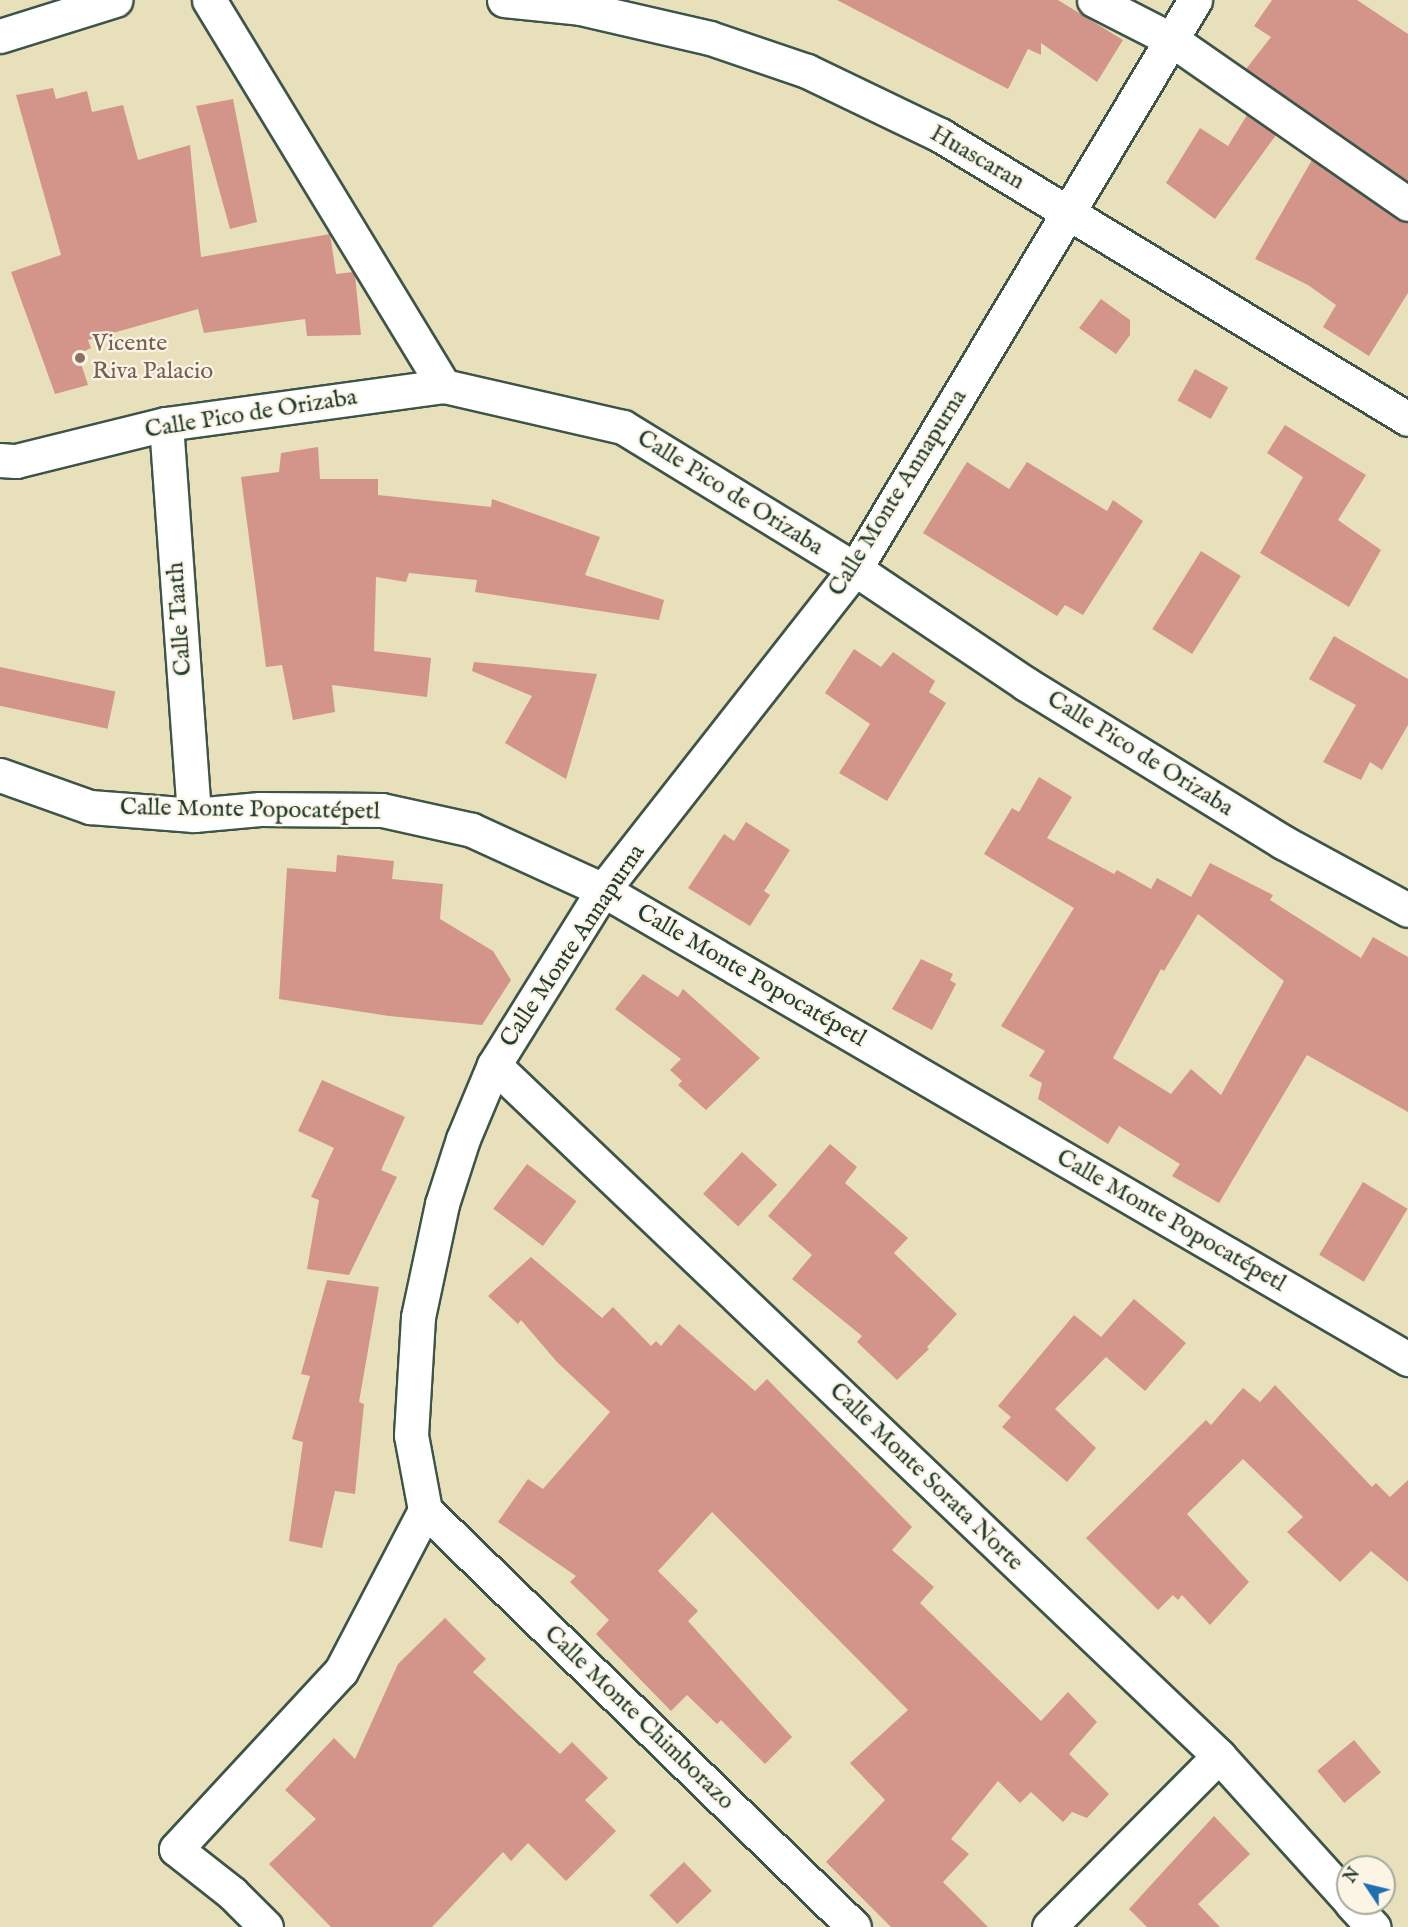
<!DOCTYPE html>
<html>
<head>
<meta charset="utf-8">
<style>
	body { margin:0 }
	#map { position:relative; width:1408px; height:1927px; overflow:hidden; background:#e8e0bb; font-family:"IM FELL English",serif }
	div>[style] { position:absolute }
	.building>* { inset:0; background:#d39589; transform-origin:0 0 }
	.roads { filter:drop-shadow(2px 0 #3d5548) drop-shadow(-2px 0 #3d5548) drop-shadow(0 2px #3d5548) drop-shadow(0 -2px #3d5548) }
	.street>* { height:33px; margin:-16.5px; padding:0 16.5px; transform-origin:16.5px; border-radius:16.5px; background:#fff }
	.dots>* { width:16px; height:16px; translate:-50% -50%; box-sizing:border-box; border:3px solid #fcf5e5; border-radius:50% }
	span { translate:-50% -50%; white-space:nowrap; text-align:center; line-height:1.15; -webkit-text-stroke:4.5px #fcf5e5; paint-order:stroke }
	.street-label { font-size:24px; color:#1f3d34 }
	.education-label { font-size:24px; color:#785e54 }
	.left { translate:0 -50%; text-align:left }
	.north { position:absolute; left:1336px; top:1855px; width:60px; height:60px; box-sizing:border-box; background:#fcf5e5; border:2px solid #a4ab9e; border-radius:50%; rotate:305deg; font-size:16px; font-weight:700; line-height:24px; text-align:center; color:#1f3d34 }
	.north::after { content:''; display:block; margin:auto; width:21px; height:27px; background:#1f6fb2; clip-path:polygon(50% 0,100% 100%,50% 72%,0 100%) }
</style>
</head>
<body>
<div id="map">
	<div class="building">
		<div style="clip-path:polygon(837px 0,1058px 0,1123px 40px,1097px 82px,1041px 43px,1041px 55px,1028px 49px,1008px 89px)"></div>
		<div style="clip-path:polygon(1272px 0,1357px 0,1408px 34px,1408px 181px,1246px 69px,1271px 37px,1254px 26px)"></div>
		<div style="clip-path:polygon(53px 88px,56px 99px,87px 91px,92px 112px,123px 105px,138px 160px,190px 145px,201px 257px,330px 234px,336px 274px,353px 272px,355px 275px,361px 335px,307px 336px,305px 319px,204px 333px,198px 309px,88px 340px,91px 348px,78px 354px,88px 385px,55px 394px,11px 272px,61px 255px,16px 95px)"></div>
		<div style="clip-path:polygon(233px 99px,257px 222px,230px 229px,196px 106px)"></div>
		<div style="clip-path:polygon(1247px 115px,1276px 135px,1215px 219px,1166px 183px,1200px 128px,1228px 146px)"></div>
		<div style="clip-path:polygon(1312px 160px,1397px 219px,1408px 222px,1408px 293px,1369px 356px,1323px 327px,1336px 305px,1308px 285px,1255px 259px)"></div>
		<div style="clip-path:polygon(1101px 299px,1130px 320px,1130px 335px,1116px 354px,1079px 328px)"></div>
		<div style="left:1195px;top:369px;width:38px;height:36px;rotate:29deg"></div>
		<div style="clip-path:polygon(1285px 425px,1366px 475px,1338px 520px,1381px 550px,1349px 607px,1260px 553px,1303px 477px,1267px 453px)"></div>
		<div style="clip-path:polygon(318px 447px,320px 479px,378px 479px,378px 495px,491px 507px,492px 499px,600px 537px,585px 575px,664px 600px,659px 620px,475px 592px,477px 580px,409px 573px,406px 582px,376px 577px,374px 651px,431px 658px,427px 697px,332px 685px,335px 712px,293px 720px,282px 665px,266px 667px,241px 477px,279px 472px,281px 453px)"></div>
		<div style="clip-path:polygon(967px 462px,1009px 489px,1027px 462px,1107px 511px,1113px 500px,1143px 521px,1083px 615px,1065px 605px,1057px 616px,923px 533px)"></div>
		<div style="left:1201px;top:551px;width:47px;height:92px;rotate:32deg"></div>
		<div style="clip-path:polygon(1334px 636px,1408px 679px,1408px 725px,1382px 770px,1370px 762px,1361px 780px,1323px 762px,1356px 705px,1309px 679px)"></div>
		<div style="clip-path:polygon(854px 649px,881px 667px,893px 652px,935px 681px,929px 692px,946px 703px,887px 801px,839px 773px,870px 724px,825px 693px)"></div>
		<div style="clip-path:polygon(474px 662px,597px 674px,566px 779px,505px 743px,532px 696px,472px 671px)"></div>
		<div style="left:0;top:667px;width:118px;height:38px;rotate:12deg"></div>
		<div style="clip-path:polygon(evenodd,1039px 777px,1072px 797px,1047px 838px,1114px 874px,1117px 870px,1151px 889px,1157px 878px,1191px 897px,1210px 863px,1273px 895px,1270px 900px,1361px 958px,1373px 937px,1408px 957px,1408px 1112px,1307px 1055px,1219px 1203px,1172px 1176px,1180px 1164px,1119px 1126px,1108px 1144px,1038px 1099px,1042px 1083px,1029px 1076px,1045px 1051px,1001px 1026px,1074px 908px,984px 854px,1012px 808px,1019px 812px,1039px 777px,1198px 914px,1284px 981px,1221px 1095px,1191px 1069px,1171px 1094px,1113px 1058px,1161px 969px,1164px 971px,1198px 914px)"></div>
		<div style="clip-path:polygon(746px 822px,790px 850px,764px 891px,770px 895px,750px 926px,688px 888px,724px 834px,734px 841px)"></div>
		<div style="clip-path:polygon(337px 855px,394px 861px,392px 879px,443px 884px,440px 919px,493px 951px,511px 980px,482px 1025px,389px 1016px,279px 999px,287px 868px,336px 872px)"></div>
		<div style="clip-path:polygon(921px 959px,953px 974px,950px 980px,956px 984px,932px 1030px,892px 1009px)"></div>
		<div style="clip-path:polygon(643px 974px,678px 997px,683px 989px,760px 1058px,706px 1110px,678px 1085px,682px 1081px,670px 1070px,681px 1059px,615px 1009px)"></div>
		<div style="clip-path:polygon(322px 1080px,405px 1117px,381px 1170px,397px 1177px,349px 1275px,307px 1269px,319px 1200px,311px 1197px,334px 1148px,298px 1131px)"></div>
		<div style="clip-path:polygon(830px 1144px,857px 1167px,845px 1183px,908px 1238px,894px 1253px,957px 1314px,927px 1347px,929px 1349px,897px 1380px,857px 1342px,862px 1336px,792px 1279px,812px 1255px,768px 1216px)"></div>
		<div style="left:742px;top:1152px;width:48px;height:57px;rotate:43deg"></div>
		<div style="left:527px;top:1164px;width:62px;height:56px;rotate:37deg"></div>
		<div style="left:1363px;top:1182px;width:52px;height:85px;rotate:31deg"></div>
		<div style="clip-path:polygon(531px 1257px,602px 1318px,613px 1307px,651px 1346px,656px 1341px,661px 1346px,679px 1324px,755px 1391px,767px 1379px,912px 1527px,892px 1550px,934px 1587px,920px 1603px,1041px 1721px,1068px 1692px,1097px 1722px,1069px 1754px,1109px 1794px,1087px 1818px,1072px 1812px,1063px 1822px,1031px 1792px,1020px 1803px,998px 1781px,951px 1839px,969px 1854px,943px 1882px,988px 1927px,891px 1927px,826px 1862px,885px 1800px,850px 1763px,908px 1710px,712px 1512px,658px 1571px,698px 1611px,688px 1621px,792px 1737px,765px 1764px,721px 1720px,717px 1724px,687px 1695px,671px 1711px,596px 1634px,609px 1620px,570px 1582px,576px 1576px,498px 1522px,528px 1479px,543px 1489px,610px 1412px,557px 1362px,521px 1320px,518px 1324px,488px 1296px)"></div>
		<div style="clip-path:polygon(327px 1280px,379px 1287px,359px 1402px,364px 1404px,355px 1494px,335px 1491px,322px 1548px,289px 1541px,303px 1442px,292px 1439px,310px 1376px,301px 1374px)"></div>
		<div style="clip-path:polygon(1134px 1299px,1186px 1343px,1145px 1391px,1106px 1357px,1055px 1409px,1096px 1448px,1067px 1482px,1002px 1427px,1011px 1417px,998px 1406px,1074px 1315px,1101px 1337px)"></div>
		<div style="clip-path:polygon(1275px 1385px,1372px 1487px,1376px 1483px,1390px 1497px,1408px 1480px,1408px 1582px,1371px 1551px,1340px 1582px,1287px 1532px,1303px 1517px,1243px 1459px,1187px 1514px,1249px 1582px,1210px 1625px,1182px 1595px,1178px 1600px,1173px 1595px,1158px 1610px,1086px 1538px,1206px 1420px,1211px 1425px,1243px 1388px,1260px 1402px)"></div>
		<div style="clip-path:polygon(445px 1618px,486px 1659px,473px 1672px,560px 1754px,572px 1742px,608px 1778px,585px 1800px,616px 1831px,566px 1881px,528px 1843px,511px 1861px,503px 1852px,432px 1927px,331px 1927px,269px 1864px,316px 1819px,285px 1790px,334px 1738px,355px 1759px,398px 1664px)"></div>
		<div style="left:1354px;top:1740px;width:42px;height:48px;rotate:50deg"></div>
		<div style="clip-path:polygon(1214px 1816px,1250px 1854px,1198px 1904px,1220px 1927px,1147px 1927px,1129px 1909px)"></div>
		<div style="left:684px;top:1862px;width:40px;height:48px;rotate:46deg"></div>
	</div>
	<div class="roads">
		<div class="street">
			<div style="left:209px;top:0;width:452px;rotate:58.7deg"></div>
			<div style="left:504px;top:0;width:76px;rotate:6deg"></div>
			<div style="left:580px;top:8px;width:133px;rotate:13deg"></div>
			<div style="left:710px;top:38px;width:102px;rotate:18.8deg"></div>
			<div style="left:807px;top:71px;width:148px;rotate:25.7deg"></div>
			<div style="left:940px;top:135px;width:547px;rotate:31.25deg"></div>
			<div style="left:1094px;top:0;width:88px;rotate:27.1deg"></div>
			<div style="left:1172px;top:40px;width:287px;rotate:34.8deg"></div>
			<div style="left:0;top:36px;width:121px;rotate:-17.4deg"></div>
			<div style="left:166px;top:424px;width:392px;rotate:85.9deg"></div>
			<div style="left:0;top:460px;width:16px;rotate:4deg"></div>
			<div style="left:16px;top:461px;width:154px;rotate:-13.9deg"></div>
			<div style="left:166px;top:424px;width:281px;rotate:-7.8deg"></div>
			<div style="left:444px;top:386px;width:184px;rotate:12.9deg"></div>
			<div style="left:623px;top:427px;width:272px;rotate:31.5deg"></div>
			<div style="left:855px;top:569px;width:206px;rotate:33.9deg"></div>
			<div style="left:1026px;top:684px;width:302px;rotate:31.6deg"></div>
			<div style="left:1283px;top:842px;width:142px;rotate:28.5deg"></div>
			<div style="left:0;top:775px;width:96px;rotate:19.6deg"></div>
			<div style="left:90px;top:807px;width:104px;rotate:4.4deg"></div>
			<div style="left:194px;top:815px;width:66px;rotate:-5.2deg"></div>
			<div style="left:260px;top:809px;width:122px;rotate:0.5deg"></div>
			<div style="left:382px;top:810px;width:92px;rotate:12.5deg"></div>
			<div style="left:472px;top:830px;width:144px;rotate:24.6deg"></div>
			<div style="left:603px;top:890px;width:932px;rotate:30.23deg"></div>
			<div style="left:494px;top:1065px;width:1002px;rotate:43.62deg"></div>
			<div style="left:1219px;top:1756px;width:193px;rotate:47.9deg"></div>
			<div style="left:425px;top:1510px;width:598px;rotate:44.19deg"></div>
			<div style="left:1351px;top:1903px;width:33px;rotate:47deg"></div>
			<div style="left:266px;top:1927px;width:48px;rotate:-135deg"></div>
			<div style="left:232px;top:1893px;width:71px;rotate:-141.8deg"></div>
			<div style="left:176px;top:1849px;width:243px;rotate:-47.2deg"></div>
			<div style="left:341px;top:1671px;width:182px;rotate:-62.4deg"></div>
			<div style="left:425px;top:1510px;width:76px;rotate:-100.6deg"></div>
			<div style="left:411px;top:1435px;width:118px;rotate:-86.6deg"></div>
			<div style="left:418px;top:1317px;width:116px;rotate:-78deg"></div>
			<div style="left:442px;top:1204px;width:68px;rotate:-72.1deg"></div>
			<div style="left:463px;top:1139px;width:80px;rotate:-67.3deg"></div>
			<div style="left:494px;top:1065px;width:206px;rotate:-58.1deg"></div>
			<div style="left:603px;top:890px;width:408px;rotate:-51.9deg"></div>
			<div style="left:855px;top:569px;width:663px;rotate:-59.14deg"></div>
			<div style="left:1049px;top:1927px;width:241px;rotate:-45.2deg"></div>
		</div>
	</div>
	<div class="dots">
		<div style="left:80px;top:358px;background:#8d6e63"></div>
	</div>
	<div class="street-label">
		<span style="left:977px;top:158px;rotate:30deg">Huascaran</span>
		<span style="left:251px;top:414px;rotate:-9deg">Calle Pico de Orizaba</span>
		<span style="left:730px;top:493px;rotate:32deg">Calle Pico de Orizaba</span>
		<span style="left:898px;top:493px;rotate:-58deg">Calle Monte Annapurna</span>
		<span style="left:180px;top:619px;rotate:-94deg">Calle Taath</span>
		<span style="left:1140px;top:754px;rotate:32deg">Calle Pico de Orizaba</span>
		<span style="left:250px;top:810px;rotate:1deg">Calle Monte Popocatépetl</span>
		<span style="left:573px;top:946px;rotate:-56deg">Calle Monte Annapurna</span>
		<span style="left:751px;top:976px;rotate:30deg">Calle Monte Popocatépetl</span>
		<span style="left:1171px;top:1221px;rotate:30deg">Calle Monte Popocatépetl</span>
		<span style="left:926px;top:1477px;rotate:44deg">Calle Monte Sorata Norte</span>
		<span style="left:639px;top:1718px;rotate:44deg">Calle Monte Chimborazo</span>
	</div>
	<div class="education-label">
		<span class="left" style="left:92px;top:358px">Vicente<br>Riva Palacio</span>
	</div>
	<div class="north">N</div>
</div>
</body>
</html>
